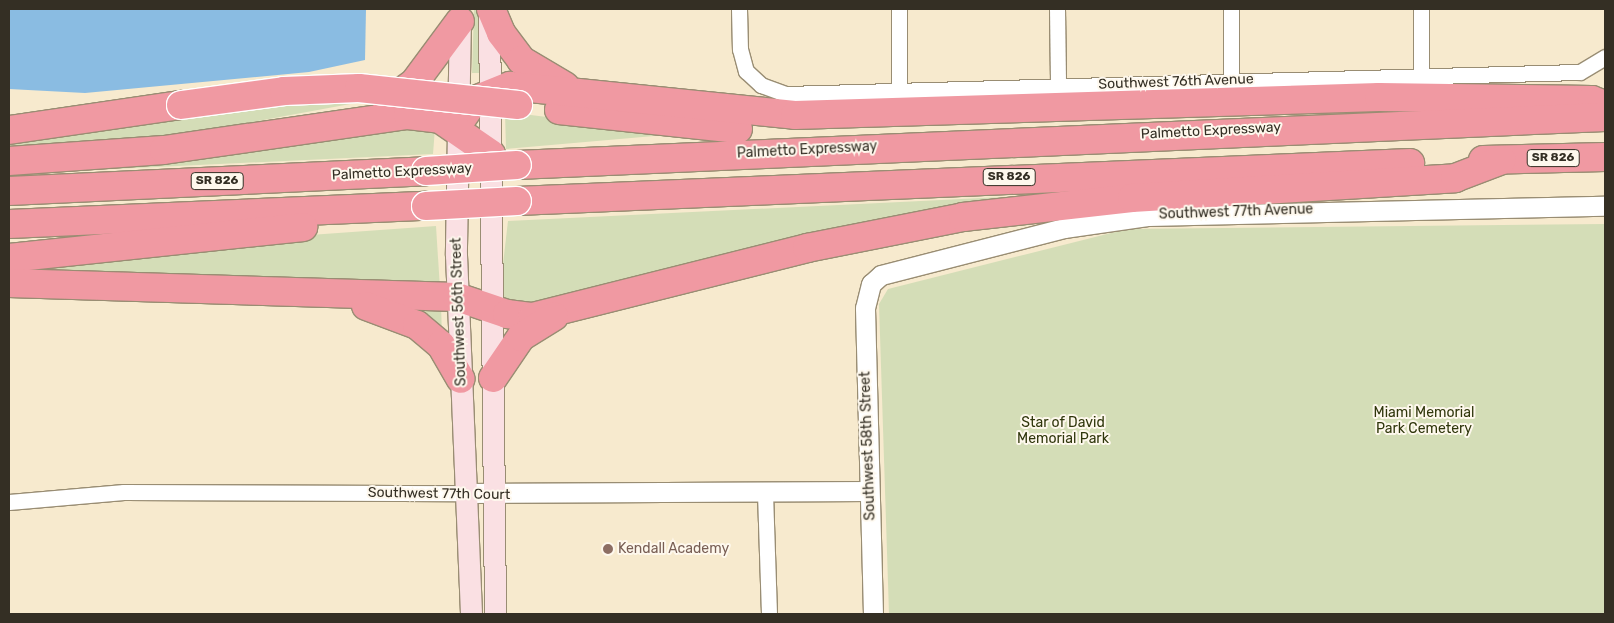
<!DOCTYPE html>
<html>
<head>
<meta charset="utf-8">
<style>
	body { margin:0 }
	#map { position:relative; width:1614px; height:623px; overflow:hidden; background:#f7eace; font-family:Rubik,sans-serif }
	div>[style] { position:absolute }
	.green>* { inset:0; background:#d4ddb7 }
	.water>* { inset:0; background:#8abce2 }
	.roads { filter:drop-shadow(1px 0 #998d73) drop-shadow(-1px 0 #998d73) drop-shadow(0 1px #998d73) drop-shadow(0 -1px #998d73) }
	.minor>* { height:15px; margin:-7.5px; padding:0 7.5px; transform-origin:7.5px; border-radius:7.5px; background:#fff }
	.tertiary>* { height:19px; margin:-9.5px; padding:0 9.5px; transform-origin:9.5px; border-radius:9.5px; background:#fff }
	.secondary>* { height:21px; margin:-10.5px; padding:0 10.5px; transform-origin:10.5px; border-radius:10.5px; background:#fae0e3 }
	.motorway>* { height:28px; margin:-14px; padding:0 14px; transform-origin:14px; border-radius:14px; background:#f099a2 }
	.bridges { filter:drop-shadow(1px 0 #fff) drop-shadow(-1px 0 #fff) drop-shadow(0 1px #fff) drop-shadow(0 -1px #fff) }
	.motorway-bridge>* { height:28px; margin:-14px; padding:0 14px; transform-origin:14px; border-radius:14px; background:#f099a2 }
	.dots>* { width:14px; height:14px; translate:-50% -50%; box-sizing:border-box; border:2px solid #fef8ed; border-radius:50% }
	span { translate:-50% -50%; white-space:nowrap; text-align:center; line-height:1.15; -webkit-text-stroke:4px #fef8ed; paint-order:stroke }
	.shield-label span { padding:1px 4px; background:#fef8ed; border:1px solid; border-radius:4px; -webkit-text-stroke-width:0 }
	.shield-label { font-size:12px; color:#342f24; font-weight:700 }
	.street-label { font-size:14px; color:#342f24 }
	.park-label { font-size:14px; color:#2f360b }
	.education-label { font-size:14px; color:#785e54 }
	.left { translate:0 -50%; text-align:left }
	.frame { position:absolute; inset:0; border:10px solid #342f24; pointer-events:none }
</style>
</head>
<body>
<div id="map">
	<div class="green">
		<div style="clip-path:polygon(474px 9px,482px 9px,483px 73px,472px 73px)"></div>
		<div style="clip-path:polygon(293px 98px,361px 102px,172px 137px,9px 149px,9px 138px)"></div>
		<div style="clip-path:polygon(505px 112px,613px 125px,677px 134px,506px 149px)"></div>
		<div style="clip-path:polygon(435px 128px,433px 154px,9px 174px,363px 129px)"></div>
		<div style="clip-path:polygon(1066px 194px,532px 308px,503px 303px,500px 290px,508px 221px)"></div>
		<div style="clip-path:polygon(1605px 224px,1605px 614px,889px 614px,879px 304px,888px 289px,1127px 229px)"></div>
		<div style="clip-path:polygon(436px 226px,440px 289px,9px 274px,37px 264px,310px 235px)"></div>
		<div style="clip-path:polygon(441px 305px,442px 336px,402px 306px)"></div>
	</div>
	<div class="water">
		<div style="clip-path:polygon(9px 9px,366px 9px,365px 60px,309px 72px,85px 93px,9px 89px)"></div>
	</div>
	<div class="roads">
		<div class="minor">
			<div style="left:739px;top:9px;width:40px;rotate:88.6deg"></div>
			<div style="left:740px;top:49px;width:23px;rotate:75deg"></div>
			<div style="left:746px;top:71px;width:21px;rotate:43deg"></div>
			<div style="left:761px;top:85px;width:27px;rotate:20deg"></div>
			<div style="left:786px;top:94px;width:794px;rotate:-1.59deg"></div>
			<div style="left:1580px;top:72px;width:29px;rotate:-31deg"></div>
			<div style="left:899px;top:9px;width:81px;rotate:90deg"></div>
			<div style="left:1057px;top:9px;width:76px;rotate:89.2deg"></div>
			<div style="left:1231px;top:9px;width:71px;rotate:90deg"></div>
			<div style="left:1421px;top:9px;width:67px;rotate:90deg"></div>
			<div style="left:765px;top:493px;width:121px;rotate:88.1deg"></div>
			<div style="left:9px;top:502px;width:115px;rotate:-5deg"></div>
			<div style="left:124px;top:492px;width:344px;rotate:0.2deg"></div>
		</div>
		<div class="tertiary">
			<div style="left:468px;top:493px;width:401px;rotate:-0.3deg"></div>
			<div style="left:873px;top:614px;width:306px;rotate:-91.5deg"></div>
			<div style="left:865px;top:308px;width:25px;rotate:-76deg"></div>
			<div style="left:871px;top:284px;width:13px;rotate:-42deg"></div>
			<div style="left:881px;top:275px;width:189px;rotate:-14.4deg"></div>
			<div style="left:1064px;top:228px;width:84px;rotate:-8.2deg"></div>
			<div style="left:1147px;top:216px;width:458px;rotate:-1.3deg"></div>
		</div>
		<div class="secondary">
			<div style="left:489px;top:11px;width:603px;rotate:89.43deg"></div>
			<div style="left:460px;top:17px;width:238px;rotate:91deg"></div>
			<div style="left:456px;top:255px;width:359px;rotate:87.6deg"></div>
		</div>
		<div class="motorway">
			<div style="left:491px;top:9px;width:26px;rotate:67deg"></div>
			<div style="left:501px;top:33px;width:34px;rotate:53deg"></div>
			<div style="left:521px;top:60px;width:51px;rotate:30.6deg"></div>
			<div style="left:387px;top:102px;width:33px;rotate:-35deg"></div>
			<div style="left:414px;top:83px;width:77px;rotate:-53.4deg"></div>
			<div style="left:559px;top:110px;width:180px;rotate:6.1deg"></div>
			<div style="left:456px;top:127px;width:33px;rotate:-55deg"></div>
			<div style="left:475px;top:100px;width:38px;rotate:-22deg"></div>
			<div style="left:510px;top:86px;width:286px;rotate:5.8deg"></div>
			<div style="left:795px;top:115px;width:584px;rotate:-1.77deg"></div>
			<div style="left:1379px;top:97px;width:213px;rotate:0.8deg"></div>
			<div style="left:1592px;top:100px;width:14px;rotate:21deg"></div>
			<div style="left:9px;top:130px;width:174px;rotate:-8.3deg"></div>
			<div style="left:1483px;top:160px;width:122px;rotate:-1.4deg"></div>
			<div style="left:9px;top:161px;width:155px;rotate:-4.1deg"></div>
			<div style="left:164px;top:150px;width:246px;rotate:-8.2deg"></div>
			<div style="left:408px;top:115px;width:32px;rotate:7deg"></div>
			<div style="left:440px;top:119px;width:62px;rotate:34.5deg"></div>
			<div style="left:517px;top:165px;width:1089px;rotate:-2.53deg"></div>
			<div style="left:9px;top:191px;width:417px;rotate:-2.7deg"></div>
			<div style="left:517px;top:201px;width:894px;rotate:-2.44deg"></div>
			<div style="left:9px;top:224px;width:417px;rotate:-2.5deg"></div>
			<div style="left:9px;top:258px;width:296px;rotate:-6deg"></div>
			<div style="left:9px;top:283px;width:448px;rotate:1.8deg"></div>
			<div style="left:457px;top:297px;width:53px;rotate:18.8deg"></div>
			<div style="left:507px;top:314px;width:26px;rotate:7deg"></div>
			<div style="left:533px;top:317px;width:283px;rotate:-14.1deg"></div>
			<div style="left:807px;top:248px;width:159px;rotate:-11.2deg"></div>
			<div style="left:963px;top:217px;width:170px;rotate:-6.4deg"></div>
			<div style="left:1132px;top:198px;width:324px;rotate:-3.5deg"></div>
			<div style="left:1455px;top:178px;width:50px;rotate:-21deg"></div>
			<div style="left:366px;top:306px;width:54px;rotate:20.4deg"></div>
			<div style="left:417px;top:325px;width:31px;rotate:40deg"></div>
			<div style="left:441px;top:345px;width:39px;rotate:60deg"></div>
			<div style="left:493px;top:378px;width:50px;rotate:-55.7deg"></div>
			<div style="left:521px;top:337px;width:39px;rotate:-32deg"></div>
		</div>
	</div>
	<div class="bridges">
		<div class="motorway-bridge">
			<div style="left:181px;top:105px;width:104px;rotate:-7.7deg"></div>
			<div style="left:284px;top:91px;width:75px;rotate:-2.3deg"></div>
			<div style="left:359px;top:88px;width:160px;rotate:6.1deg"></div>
			<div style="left:426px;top:171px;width:91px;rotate:-3.8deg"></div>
			<div style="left:426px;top:206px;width:91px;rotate:-3.1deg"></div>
		</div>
	</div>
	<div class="dots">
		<div style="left:608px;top:549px;background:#8d6e63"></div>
	</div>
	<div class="shield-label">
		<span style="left:1553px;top:158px">SR 826</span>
		<span style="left:1009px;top:177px">SR 826</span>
		<span style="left:217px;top:181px">SR 826</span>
	</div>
	<div class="street-label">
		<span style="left:1176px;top:82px;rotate:-2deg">Southwest 76th Avenue</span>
		<span style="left:1211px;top:131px;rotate:-3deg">Palmetto Expressway</span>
		<span style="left:807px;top:150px;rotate:-3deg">Palmetto Expressway</span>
		<span style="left:402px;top:172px;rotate:-3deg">Palmetto Expressway</span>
		<span style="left:1236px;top:212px;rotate:-2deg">Southwest 77th Avenue</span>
		<span style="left:459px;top:312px;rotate:-92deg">Southwest 56th Street</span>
		<span style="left:868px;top:446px;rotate:-92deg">Southwest 58th Street</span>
		<span style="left:439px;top:494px;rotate:1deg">Southwest 77th Court</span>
	</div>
	<div class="park-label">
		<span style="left:1424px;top:421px">Miami Memorial<br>Park Cemetery</span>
		<span style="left:1063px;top:431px">Star of David<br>Memorial Park</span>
	</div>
	<div class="education-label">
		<span class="left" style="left:618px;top:549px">Kendall Academy</span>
	</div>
	<div class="frame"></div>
</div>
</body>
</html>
